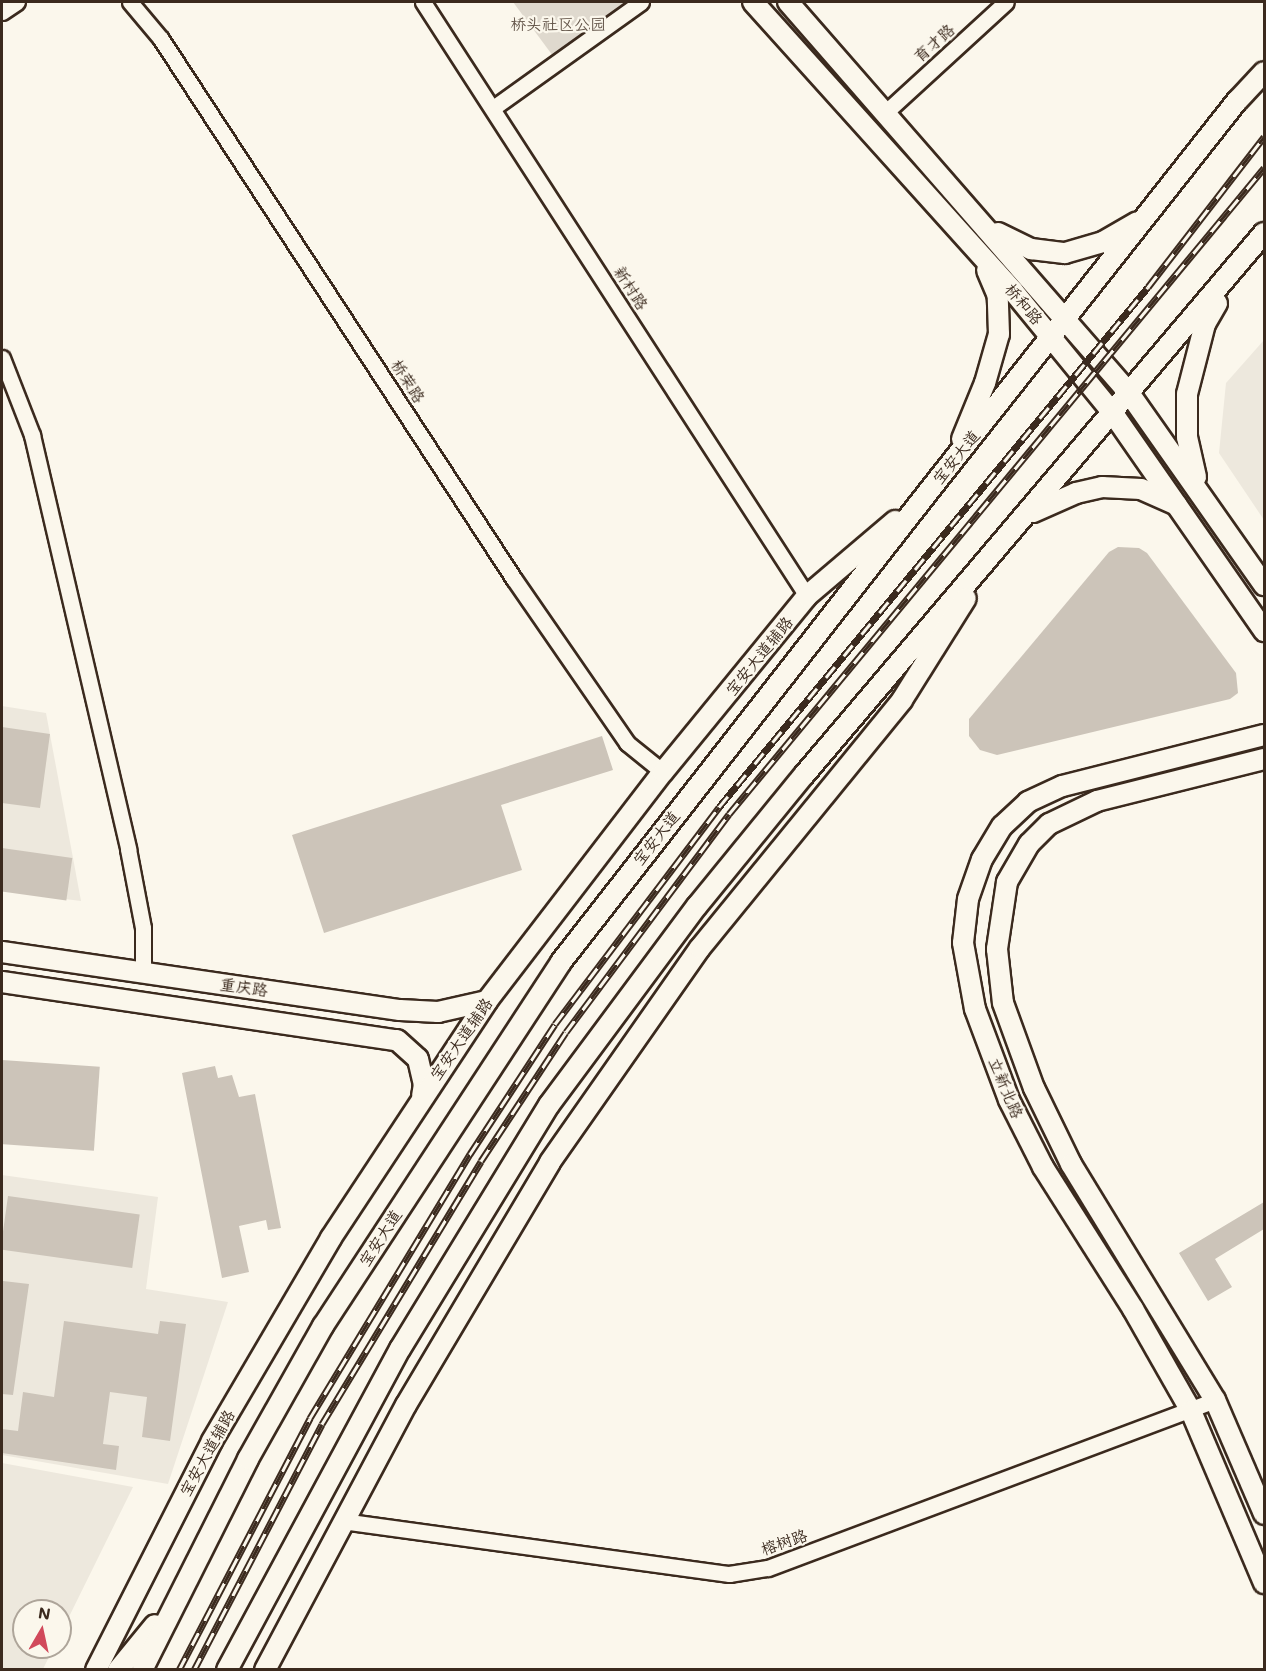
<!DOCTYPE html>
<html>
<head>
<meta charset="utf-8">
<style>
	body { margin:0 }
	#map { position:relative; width:1266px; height:1671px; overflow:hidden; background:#fbf7ec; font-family:Mali,"LXGW WenKai TC",sans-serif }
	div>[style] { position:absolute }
	.built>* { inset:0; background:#ede8dd }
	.green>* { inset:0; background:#dfd9ce }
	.building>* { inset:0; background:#ccc4b9; transform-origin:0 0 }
	.roads { filter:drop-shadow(2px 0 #3b2a1e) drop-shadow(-2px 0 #3b2a1e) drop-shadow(0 2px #3b2a1e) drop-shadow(0 -2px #3b2a1e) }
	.minor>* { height:15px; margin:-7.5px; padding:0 7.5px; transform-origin:7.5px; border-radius:7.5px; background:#fbf7ec }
	.major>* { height:20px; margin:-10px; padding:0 10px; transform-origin:10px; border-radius:10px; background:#fbf7ec }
	.rail>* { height:7px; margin-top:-3.5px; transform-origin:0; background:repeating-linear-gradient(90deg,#fbf7ec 0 14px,#3b2a1e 0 28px); box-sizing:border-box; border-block:2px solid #3b2a1e }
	span { translate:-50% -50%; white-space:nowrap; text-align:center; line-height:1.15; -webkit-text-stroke:4.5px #fbf7ec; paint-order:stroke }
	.park-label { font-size:16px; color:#64564a }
	.street-label { font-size:16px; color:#3b2a1e }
	.frame { position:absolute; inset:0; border:3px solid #3b2a1e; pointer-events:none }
	.north { position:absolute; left:12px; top:1599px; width:60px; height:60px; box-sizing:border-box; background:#fbf7ec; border:2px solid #aea59a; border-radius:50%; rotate:9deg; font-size:16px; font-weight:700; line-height:24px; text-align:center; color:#3b2a1e }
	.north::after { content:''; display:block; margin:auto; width:21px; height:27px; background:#d1495b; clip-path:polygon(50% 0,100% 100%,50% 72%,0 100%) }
</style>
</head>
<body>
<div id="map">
	<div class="built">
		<div style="clip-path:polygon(1264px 340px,1264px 520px,1219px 453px,1226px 383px)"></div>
		<div style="clip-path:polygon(2px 706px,46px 713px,81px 901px,2px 891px)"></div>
		<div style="clip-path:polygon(2px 1175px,158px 1197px,146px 1289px,228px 1302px,168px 1484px,2px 1455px)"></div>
		<div style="clip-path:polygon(2px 1463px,133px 1487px,60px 1635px,60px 1611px,24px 1611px,24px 1647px,54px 1647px,43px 1669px,2px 1669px)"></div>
	</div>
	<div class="green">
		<div style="clip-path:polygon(513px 2px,629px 2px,553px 56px)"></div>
	</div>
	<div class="building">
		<div style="clip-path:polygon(1118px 547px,1139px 548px,1147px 553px,1236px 673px,1238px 693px,1230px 699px,997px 755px,980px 750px,969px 736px,969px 719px,1109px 552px)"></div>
		<div style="clip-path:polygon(2px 727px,50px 734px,40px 808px,2px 803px)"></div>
		<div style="clip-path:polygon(602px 736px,613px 770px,501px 805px,522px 870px,324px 933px,292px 835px)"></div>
		<div style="left:2px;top:848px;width:71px;height:43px;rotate:8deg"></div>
		<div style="left:2px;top:1060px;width:98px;height:84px;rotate:4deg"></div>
		<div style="clip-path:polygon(215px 1066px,218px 1078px,232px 1075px,239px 1097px,255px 1094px,281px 1228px,268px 1230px,266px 1220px,239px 1226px,249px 1272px,222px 1278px,182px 1073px)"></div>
		<div style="left:8px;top:1196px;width:133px;height:54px;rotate:8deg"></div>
		<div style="clip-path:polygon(1264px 1202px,1264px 1229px,1215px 1259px,1232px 1287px,1208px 1301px,1179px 1253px)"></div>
		<div style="clip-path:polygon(3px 1281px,29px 1284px,13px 1395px,2px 1394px)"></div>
		<div style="clip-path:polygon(64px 1321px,158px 1334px,160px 1321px,186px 1324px,170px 1441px,142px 1437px,147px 1397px,110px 1392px,103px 1444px,119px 1446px,116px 1470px,2px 1453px,2px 1429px,18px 1431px,23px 1392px,54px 1397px)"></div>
	</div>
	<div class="roads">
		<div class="minor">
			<div style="left:130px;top:2px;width:48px;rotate:50deg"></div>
			<div style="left:161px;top:39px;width:645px;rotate:56.83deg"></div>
			<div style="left:514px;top:579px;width:199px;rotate:55.4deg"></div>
			<div style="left:627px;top:743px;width:46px;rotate:38.9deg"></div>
			<div style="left:423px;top:2px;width:707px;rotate:57.12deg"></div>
			<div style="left:2px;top:12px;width:18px;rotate:-34deg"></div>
			<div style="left:493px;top:108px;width:182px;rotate:-35.6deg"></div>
			<div style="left:887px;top:111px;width:161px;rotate:-42.5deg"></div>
			<div style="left:2px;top:358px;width:83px;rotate:68.7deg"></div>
			<div style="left:32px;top:435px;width:425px;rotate:76.9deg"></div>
			<div style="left:128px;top:849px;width:80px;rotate:79.2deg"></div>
			<div style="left:143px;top:928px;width:45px;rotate:90deg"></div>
			<div style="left:342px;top:1521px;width:391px;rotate:7.8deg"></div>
			<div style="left:729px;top:1574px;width:39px;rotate:-9deg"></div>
			<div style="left:768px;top:1568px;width:478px;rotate:-20.6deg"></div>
		</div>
		<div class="major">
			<div style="left:753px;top:2px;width:389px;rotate:48deg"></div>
			<div style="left:1013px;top:291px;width:156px;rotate:50.7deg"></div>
			<div style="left:1112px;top:412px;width:267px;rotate:55.2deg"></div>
			<div style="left:788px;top:2px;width:519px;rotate:48.91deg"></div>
			<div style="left:1129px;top:393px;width:235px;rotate:54.9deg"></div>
			<div style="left:998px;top:233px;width:37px;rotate:26deg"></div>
			<div style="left:1031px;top:249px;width:34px;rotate:7deg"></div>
			<div style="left:1065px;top:253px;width:40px;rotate:-16deg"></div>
			<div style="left:1103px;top:242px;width:39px;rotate:-30deg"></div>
			<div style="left:962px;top:439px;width:61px;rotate:-67.7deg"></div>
			<div style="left:985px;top:383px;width:51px;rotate:-74.1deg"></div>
			<div style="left:999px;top:334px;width:38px;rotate:-92deg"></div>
			<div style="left:998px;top:296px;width:28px;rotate:-113deg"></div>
			<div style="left:1196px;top:477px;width:41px;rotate:-102.7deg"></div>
			<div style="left:1187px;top:437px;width:43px;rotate:-90deg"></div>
			<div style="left:1187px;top:394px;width:72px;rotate:-75.6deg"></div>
			<div style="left:1205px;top:324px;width:24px;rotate:-60deg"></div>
			<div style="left:1033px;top:512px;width:47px;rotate:-23.8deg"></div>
			<div style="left:1076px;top:493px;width:27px;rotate:-13deg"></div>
			<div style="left:1102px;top:487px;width:39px;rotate:3deg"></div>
			<div style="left:1141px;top:489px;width:39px;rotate:24deg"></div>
			<div style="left:1264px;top:735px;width:208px;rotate:165.8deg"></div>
			<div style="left:1062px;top:786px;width:38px;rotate:155deg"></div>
			<div style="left:1028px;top:802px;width:35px;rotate:137deg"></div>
			<div style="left:1002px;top:826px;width:39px;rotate:121deg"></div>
			<div style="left:982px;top:859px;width:42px;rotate:109.3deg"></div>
			<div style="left:968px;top:899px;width:44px;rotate:96.5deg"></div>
			<div style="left:963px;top:943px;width:67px;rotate:79.7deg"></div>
			<div style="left:975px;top:1009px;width:97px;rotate:69.5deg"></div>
			<div style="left:1009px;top:1100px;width:75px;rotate:63.1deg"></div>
			<div style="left:1043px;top:1167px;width:168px;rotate:57.6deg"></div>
			<div style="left:1133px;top:1309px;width:117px;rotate:60.4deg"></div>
			<div style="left:1191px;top:1411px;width:187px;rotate:67deg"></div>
			<div style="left:1264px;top:759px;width:172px;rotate:165.9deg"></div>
			<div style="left:1097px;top:801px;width:53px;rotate:154.4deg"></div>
			<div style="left:1049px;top:824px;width:28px;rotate:135deg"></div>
			<div style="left:1029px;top:844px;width:44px;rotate:120.1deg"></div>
			<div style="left:1007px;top:882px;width:68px;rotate:98.5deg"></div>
			<div style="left:997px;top:949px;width:54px;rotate:83.7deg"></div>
			<div style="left:1003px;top:1003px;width:90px;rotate:70deg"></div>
			<div style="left:1034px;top:1088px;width:85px;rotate:64deg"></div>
			<div style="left:1071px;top:1164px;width:276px;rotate:58.6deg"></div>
			<div style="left:1215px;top:1400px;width:124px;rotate:66.7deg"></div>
			<div style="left:2px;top:952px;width:402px;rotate:8.3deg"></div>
			<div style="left:400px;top:1010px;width:38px;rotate:3deg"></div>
			<div style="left:438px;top:1012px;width:50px;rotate:-12.7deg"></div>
			<div style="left:2px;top:982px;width:399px;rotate:8.4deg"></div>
			<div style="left:397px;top:1040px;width:28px;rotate:42deg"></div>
			<div style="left:418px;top:1059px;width:26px;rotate:77deg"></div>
			<div style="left:424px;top:1084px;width:12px;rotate:99deg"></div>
			<div style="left:96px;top:1670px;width:257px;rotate:-63.1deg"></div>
			<div style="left:212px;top:1441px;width:235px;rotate:-59.6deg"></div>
			<div style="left:331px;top:1238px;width:284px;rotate:-56.6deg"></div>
			<div style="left:487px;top:1001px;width:289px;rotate:-52.5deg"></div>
			<div style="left:663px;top:772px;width:227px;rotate:-50.7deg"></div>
			<div style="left:807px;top:596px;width:116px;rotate:-40.4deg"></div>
			<div style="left:118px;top:1670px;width:58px;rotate:-50.6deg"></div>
			<div style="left:142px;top:1670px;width:236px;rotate:-63.3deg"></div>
			<div style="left:248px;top:1459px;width:153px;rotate:-60.6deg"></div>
			<div style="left:323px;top:1326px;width:435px;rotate:-56.8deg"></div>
			<div style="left:561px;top:962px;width:603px;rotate:-52.01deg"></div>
			<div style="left:932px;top:487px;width:493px;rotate:-51.7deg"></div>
			<div style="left:1238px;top:100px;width:38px;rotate:-47deg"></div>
			<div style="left:227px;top:1670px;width:365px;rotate:-61.7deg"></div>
			<div style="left:400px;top:1349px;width:286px;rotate:-58.6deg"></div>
			<div style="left:549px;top:1105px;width:248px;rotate:-53.4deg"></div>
			<div style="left:697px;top:906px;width:169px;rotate:-50.8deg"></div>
			<div style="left:804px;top:775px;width:711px;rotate:-49.68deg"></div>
			<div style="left:265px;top:1670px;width:300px;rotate:-62deg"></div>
			<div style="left:406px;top:1405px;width:282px;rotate:-59.3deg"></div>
			<div style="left:550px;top:1162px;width:261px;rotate:-55deg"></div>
			<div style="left:700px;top:948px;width:320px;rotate:-50.8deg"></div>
			<div style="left:902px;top:700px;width:120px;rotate:-57.9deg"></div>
		</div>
	</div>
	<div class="rail">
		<div style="left:179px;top:1670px;width:284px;rotate:-62.5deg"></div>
		<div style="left:310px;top:1418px;width:309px;rotate:-58.8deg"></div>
		<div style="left:470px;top:1154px;width:155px;rotate:-56.8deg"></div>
		<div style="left:555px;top:1024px;width:272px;rotate:-52.9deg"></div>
		<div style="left:719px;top:807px;width:674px;rotate:-50.48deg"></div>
		<div style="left:1148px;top:287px;width:190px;rotate:-52.3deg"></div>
		<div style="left:194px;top:1670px;width:277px;rotate:-62.5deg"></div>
		<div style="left:322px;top:1424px;width:307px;rotate:-58.8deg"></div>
		<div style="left:481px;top:1161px;width:154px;rotate:-56.6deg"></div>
		<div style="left:566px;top:1032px;width:272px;rotate:-53.2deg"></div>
		<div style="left:729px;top:814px;width:839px;rotate:-50.37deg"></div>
	</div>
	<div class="park-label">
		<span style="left:558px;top:24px">桥头社区公园</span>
	</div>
	<div class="street-label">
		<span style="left:934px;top:43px;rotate:-42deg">育才路</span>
		<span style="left:631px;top:288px;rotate:57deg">新村路</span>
		<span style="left:1024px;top:304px;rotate:50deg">桥和路</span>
		<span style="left:408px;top:381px;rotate:57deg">桥荣路</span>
		<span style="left:956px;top:457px;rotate:-51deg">宝安大道</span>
		<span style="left:759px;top:656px;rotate:-51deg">宝安大道辅路</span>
		<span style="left:656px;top:838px;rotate:-52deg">宝安大道</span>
		<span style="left:244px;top:987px;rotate:8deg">重庆路</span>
		<span style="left:461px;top:1039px;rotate:-55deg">宝安大道辅路</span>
		<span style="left:1006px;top:1088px;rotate:67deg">立新北路</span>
		<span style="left:380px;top:1238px;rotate:-57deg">宝安大道</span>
		<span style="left:207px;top:1453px;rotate:-61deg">宝安大道辅路</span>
		<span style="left:784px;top:1542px;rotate:-19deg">榕树路</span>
	</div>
	<div class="frame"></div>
	<div class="north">N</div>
</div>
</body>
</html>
